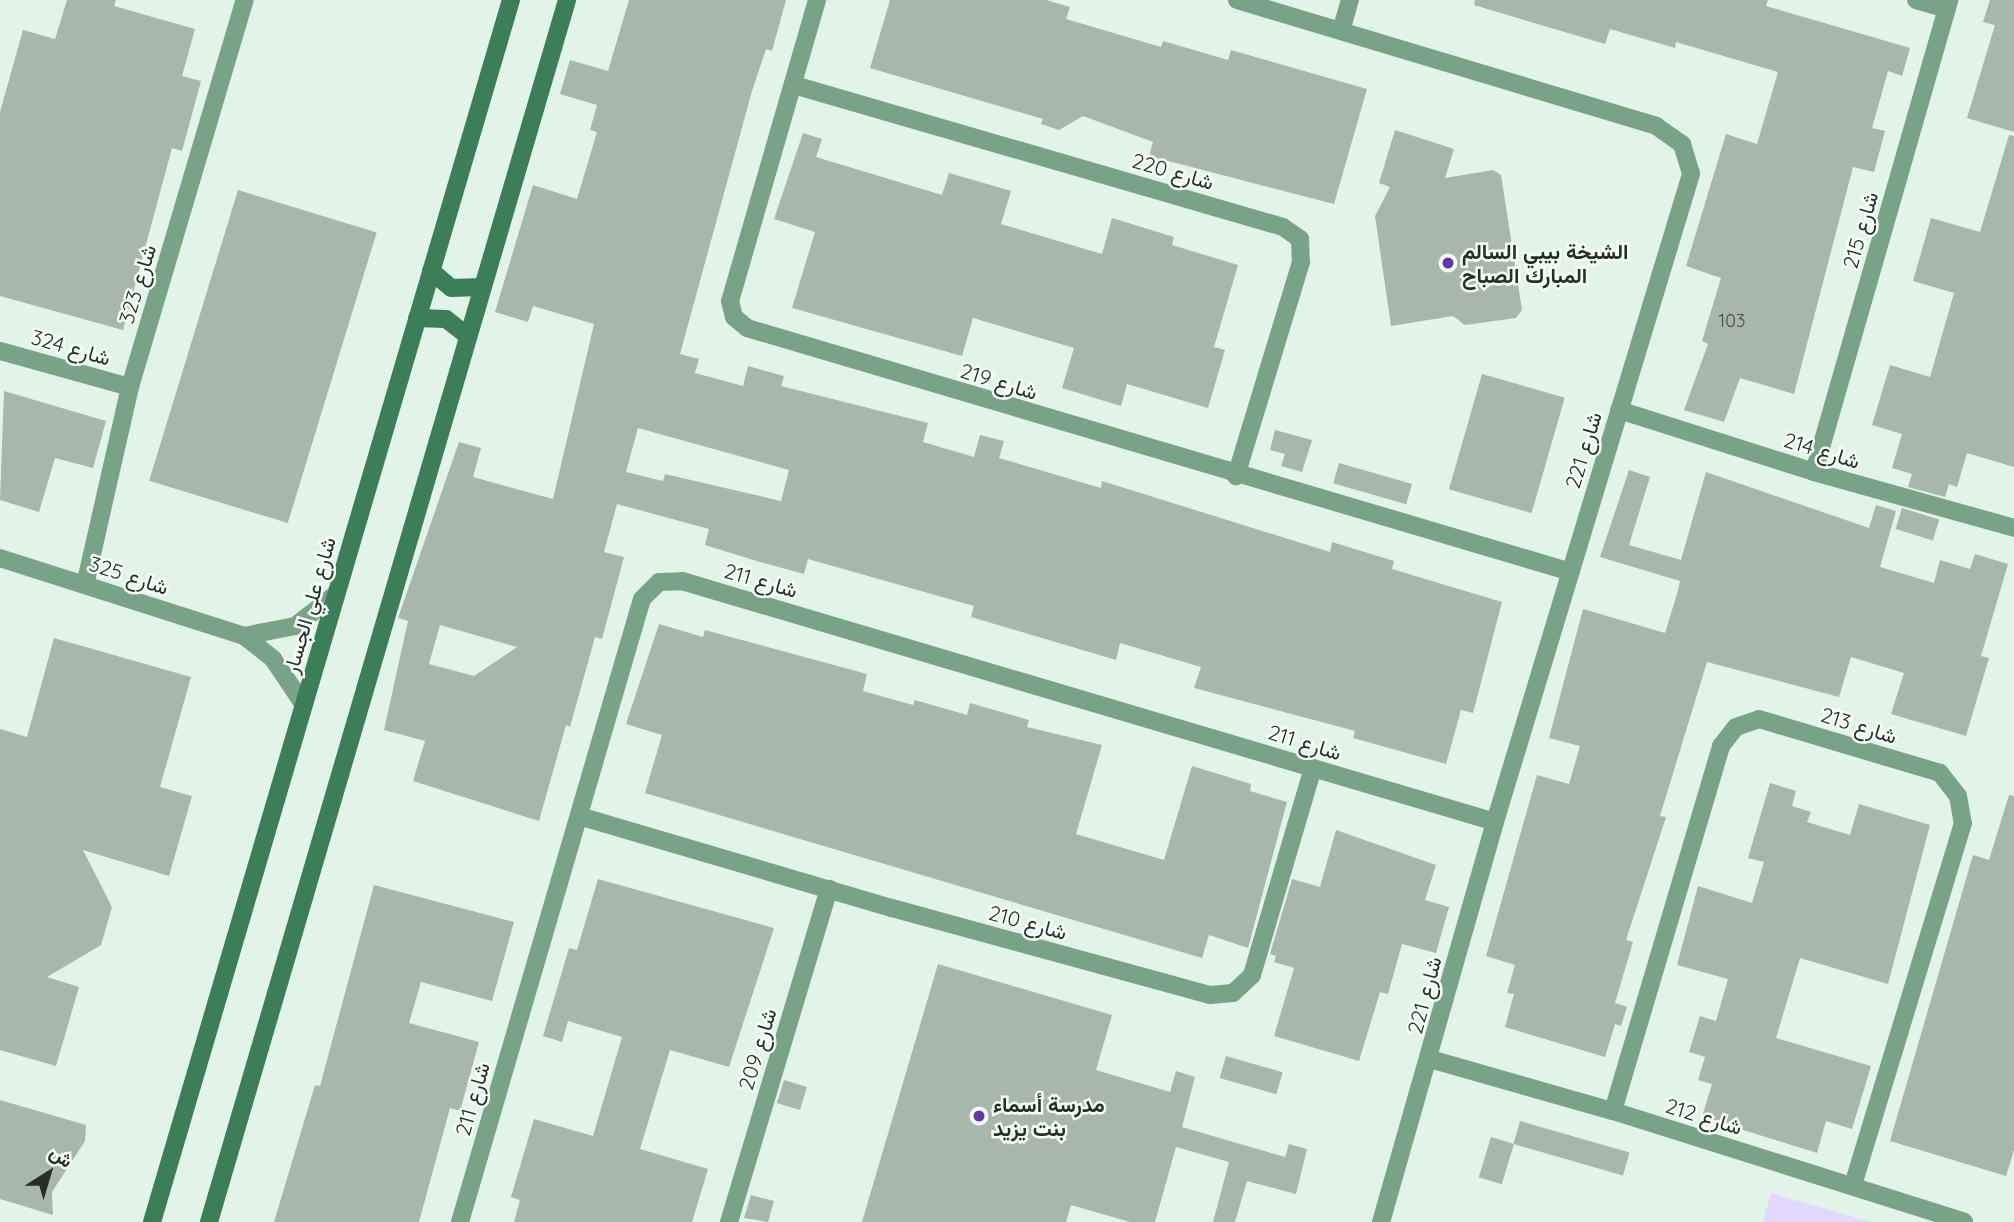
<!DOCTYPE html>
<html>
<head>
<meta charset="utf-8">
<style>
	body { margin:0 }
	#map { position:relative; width:2014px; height:1222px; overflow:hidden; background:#e2f3e8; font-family:Quicksand,Vazirmatn,sans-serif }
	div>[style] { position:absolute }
	.green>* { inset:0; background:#e3d9fe }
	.building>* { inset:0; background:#a7b7ac; transform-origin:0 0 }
	.street>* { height:18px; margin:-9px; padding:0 9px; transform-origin:9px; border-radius:9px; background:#79a387 }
	.secondary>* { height:18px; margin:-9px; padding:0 9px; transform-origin:9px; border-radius:9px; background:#3b7e57 }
	.dots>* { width:19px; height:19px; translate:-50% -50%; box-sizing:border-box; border:4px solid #f4fff7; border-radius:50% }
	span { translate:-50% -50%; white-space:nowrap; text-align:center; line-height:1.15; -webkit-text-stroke:5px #f4fff7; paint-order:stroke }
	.number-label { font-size:18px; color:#47504a }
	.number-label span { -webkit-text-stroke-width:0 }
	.street-label { font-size:21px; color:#272d29 }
	.poi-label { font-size:21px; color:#272d29; font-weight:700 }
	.left { translate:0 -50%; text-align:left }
	.north { position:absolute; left:14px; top:1138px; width:70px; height:70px; -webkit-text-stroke:5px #f4fff7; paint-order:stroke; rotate:37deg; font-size:19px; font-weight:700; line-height:28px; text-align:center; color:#272d29 }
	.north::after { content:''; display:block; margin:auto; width:24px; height:32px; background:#272d29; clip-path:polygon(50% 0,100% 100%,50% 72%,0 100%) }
</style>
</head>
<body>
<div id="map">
	<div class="green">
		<div style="clip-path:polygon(1771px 1193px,1871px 1222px,1763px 1222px)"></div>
	</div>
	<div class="building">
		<div style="clip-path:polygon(67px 0,116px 0,114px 6px,195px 29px,182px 76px,201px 81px,182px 151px,172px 148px,123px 330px,0 296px,0 112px,23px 30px,55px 39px)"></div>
		<div style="clip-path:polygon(evenodd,629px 0,786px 0,772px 51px,766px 49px,752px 91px,680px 354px,699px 359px,695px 373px,743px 386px,748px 366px,784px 376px,781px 386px,928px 423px,923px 442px,974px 457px,980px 435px,1004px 441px,999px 458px,1101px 488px,1102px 481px,1330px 552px,1332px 542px,1394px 561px,1392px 569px,1502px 602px,1473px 713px,1461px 710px,1446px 764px,1353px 738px,1355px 731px,1194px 688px,1201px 667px,1120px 643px,1116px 660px,971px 617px,974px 606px,808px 559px,804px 574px,760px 562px,705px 545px,709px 529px,617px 504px,604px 552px,624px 557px,602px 639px,595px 637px,570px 727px,566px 725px,539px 821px,413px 781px,425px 741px,384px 730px,408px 621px,398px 618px,459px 442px,481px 448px,473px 477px,553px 499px,594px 324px,533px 306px,528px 322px,495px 312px,533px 185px,577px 199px,597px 132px,590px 130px,597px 105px,560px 94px,570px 60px,608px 71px,629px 0,638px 428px,789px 470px,781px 501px,665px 474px,663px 481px,626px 472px,638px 428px,629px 0,440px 625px,517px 647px,474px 676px,429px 664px,440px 625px)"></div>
		<div style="clip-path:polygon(890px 0,1046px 0,1070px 7px,1066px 19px,1161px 47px,1163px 41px,1228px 60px,1231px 50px,1367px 89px,1334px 204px,1149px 156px,1153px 142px,1083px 116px,1059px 130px,1041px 124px,1043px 119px,870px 68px)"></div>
		<div style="clip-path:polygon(1475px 0,1768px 0,1766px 6px,1910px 48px,1902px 76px,1888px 71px,1872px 128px,1885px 131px,1874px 172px,1853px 167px,1794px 394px,1740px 378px,1724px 422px,1684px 410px,1708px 344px,1702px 341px,1721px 278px,1686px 266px,1726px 134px,1757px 144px,1778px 72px,1676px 42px,1675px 48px,1610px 29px,1605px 44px,1474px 5px)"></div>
		<div style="clip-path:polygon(1990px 0,2014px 0,2014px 132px,1967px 118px,1995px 25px,1983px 22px)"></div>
		<div style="clip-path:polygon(1395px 130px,1454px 149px,1445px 178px,1493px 170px,1501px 175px,1522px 310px,1516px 318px,1465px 325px,1453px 316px,1391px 326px,1375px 216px,1390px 187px,1379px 183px)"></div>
		<div style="clip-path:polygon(803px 133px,822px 139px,816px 157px,942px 195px,949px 173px,1011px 191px,1001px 224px,1102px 254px,1112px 218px,1174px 237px,1172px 245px,1238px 265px,1214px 347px,1225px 350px,1208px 408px,1127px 384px,1121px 406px,1062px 388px,1074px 348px,973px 318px,962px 356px,792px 308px,815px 232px,774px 219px)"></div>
		<div style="clip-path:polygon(2009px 135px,2014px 136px,2014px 467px,1967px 453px,1957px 487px,1949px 484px,1945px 497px,1908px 487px,1912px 474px,1892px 468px,1902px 434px,1872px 425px,1890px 365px,1930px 377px,1954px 293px,1913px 281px,1931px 218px,1980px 232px)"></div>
		<div style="left:238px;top:190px;width:145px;height:304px;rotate:17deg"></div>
		<div style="left:1482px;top:374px;width:86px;height:120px;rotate:16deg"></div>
		<div style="clip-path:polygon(4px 391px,106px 421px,93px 468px,55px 458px,39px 512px,0 500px)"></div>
		<div style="clip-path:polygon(1275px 430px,1312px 440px,1302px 472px,1281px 466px,1285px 454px,1270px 450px)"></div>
		<div style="left:1339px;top:463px;width:76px;height:21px;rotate:16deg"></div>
		<div style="clip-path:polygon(1629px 470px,1650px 477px,1629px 545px,1681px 560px,1706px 472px,1869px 528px,1876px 505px,1896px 511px,1880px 567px,1934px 583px,1940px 560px,1970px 569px,1975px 554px,2008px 564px,1981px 656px,1989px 658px,1966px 736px,1891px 714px,1904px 673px,1851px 657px,1839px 697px,1707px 662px,1660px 816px,1666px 817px,1626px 940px,1633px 942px,1615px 1003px,1627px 1007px,1621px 1026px,1615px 1024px,1605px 1057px,1505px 1027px,1514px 994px,1507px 993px,1515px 965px,1486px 956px,1537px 775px,1569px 784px,1580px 746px,1549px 738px,1583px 609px,1665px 633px,1677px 594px,1680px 581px,1600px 557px)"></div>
		<div style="left:1902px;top:508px;width:39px;height:22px;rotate:17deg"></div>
		<div style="clip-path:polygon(659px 624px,703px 637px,705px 630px,867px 674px,863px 691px,913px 705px,915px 700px,967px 715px,970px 703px,1029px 720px,1027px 727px,1102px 745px,1076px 834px,1164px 860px,1192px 766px,1251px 784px,1250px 791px,1287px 802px,1248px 948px,1209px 935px,1202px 958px,645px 793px,662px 735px,626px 724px)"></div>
		<div style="clip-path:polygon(54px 638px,191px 677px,160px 787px,192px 796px,169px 876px,83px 850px,112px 907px,101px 945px,47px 977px,79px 987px,56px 1066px,0 1050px,0 729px,27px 737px)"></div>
		<div style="clip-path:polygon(1770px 783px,1796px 791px,1792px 806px,1811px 812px,1807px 822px,1850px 835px,1859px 804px,1930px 825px,1888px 984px,1800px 958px,1776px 1038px,1871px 1066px,1852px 1129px,1826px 1121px,1817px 1153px,1702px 1117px,1712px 1084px,1698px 1080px,1705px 1057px,1689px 1052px,1700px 1016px,1716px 1021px,1728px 979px,1677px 965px,1698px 886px,1752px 903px,1764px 862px,1748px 858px)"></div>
		<div style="clip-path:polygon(2009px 795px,2014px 796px,2014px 1150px,2006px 1176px,1890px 1141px,1973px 855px,1989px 860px)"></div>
		<div style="clip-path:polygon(1336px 830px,1436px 865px,1425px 900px,1449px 907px,1436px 953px,1402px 944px,1388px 994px,1380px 992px,1359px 1061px,1274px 1036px,1294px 968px,1274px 962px,1276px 956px,1270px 954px,1292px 879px,1320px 887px)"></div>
		<div style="clip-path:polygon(598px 879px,774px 928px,729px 1067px,670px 1050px,640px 1149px,708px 1169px,692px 1222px,514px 1222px,520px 1200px,511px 1197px,534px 1119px,593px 1136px,622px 1037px,568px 1021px,562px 1042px,543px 1036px,569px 948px,577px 950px)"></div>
		<div style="clip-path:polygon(374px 885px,514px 922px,492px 1001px,421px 982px,409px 1023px,479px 1042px,460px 1111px,450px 1108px,419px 1222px,274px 1222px,315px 1085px,320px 1086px)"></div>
		<div style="clip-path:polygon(938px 964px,1112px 1015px,1096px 1070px,1170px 1092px,1176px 1071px,1195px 1077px,1182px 1127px,1285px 1157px,1289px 1144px,1307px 1149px,1296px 1194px,1247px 1181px,1235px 1222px,1213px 1222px,1229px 1162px,1176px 1147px,1155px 1222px,1130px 1222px,1071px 1205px,1066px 1222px,862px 1222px)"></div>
		<div style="left:1226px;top:1056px;width:59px;height:23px;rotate:16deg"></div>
		<div style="left:784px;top:1080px;width:24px;height:24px;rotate:17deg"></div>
		<div style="clip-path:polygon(0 1100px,86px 1125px,85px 1141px,52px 1192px,53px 1215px,0 1199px)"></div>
		<div style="left:1520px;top:1121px;width:114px;height:24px;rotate:16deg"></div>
		<div style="left:1491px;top:1137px;width:24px;height:42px;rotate:17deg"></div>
		<div style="clip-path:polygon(751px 1195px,774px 1201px,768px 1222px,744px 1218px)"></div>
	</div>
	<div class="street">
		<div style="left:817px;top:0;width:313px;rotate:106.1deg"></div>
		<div style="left:730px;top:301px;width:16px;rotate:76deg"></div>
		<div style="left:734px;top:317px;width:17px;rotate:40deg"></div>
		<div style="left:747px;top:328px;width:859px;rotate:16.49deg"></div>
		<div style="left:1237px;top:0;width:438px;rotate:16.7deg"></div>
		<div style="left:1656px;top:126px;width:32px;rotate:35deg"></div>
		<div style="left:1682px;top:144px;width:31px;rotate:73deg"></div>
		<div style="left:1691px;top:174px;width:677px;rotate:106.83deg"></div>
		<div style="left:1495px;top:822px;width:416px;rotate:105.9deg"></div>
		<div style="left:1916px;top:0;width:32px;rotate:16deg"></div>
		<div style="left:1341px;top:31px;width:32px;rotate:-74deg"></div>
		<div style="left:794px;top:85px;width:509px;rotate:16.19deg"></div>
		<div style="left:1283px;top:227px;width:21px;rotate:35deg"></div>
		<div style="left:1300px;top:239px;width:23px;rotate:88deg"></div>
		<div style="left:1301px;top:262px;width:224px;rotate:106.9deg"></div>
		<div style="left:0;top:351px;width:135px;rotate:15.5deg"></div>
		<div style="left:1619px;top:410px;width:205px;rotate:17.6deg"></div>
		<div style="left:1814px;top:472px;width:208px;rotate:15.6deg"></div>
		<div style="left:1814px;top:472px;width:491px;rotate:-74deg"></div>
		<div style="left:0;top:558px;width:256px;rotate:17.7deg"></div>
		<div style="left:244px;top:636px;width:37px;rotate:38deg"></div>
		<div style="left:273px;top:659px;width:55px;rotate:56deg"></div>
		<div style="left:85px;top:585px;width:203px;rotate:-77.2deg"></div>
		<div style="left:130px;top:387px;width:404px;rotate:-73.5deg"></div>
		<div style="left:244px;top:636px;width:52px;rotate:-11.1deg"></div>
		<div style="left:295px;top:626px;width:52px;rotate:-38deg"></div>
		<div style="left:579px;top:816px;width:326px;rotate:16.4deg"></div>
		<div style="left:892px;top:908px;width:330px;rotate:15.3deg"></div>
		<div style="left:1210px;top:995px;width:23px;rotate:-5deg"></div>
		<div style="left:1233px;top:993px;width:26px;rotate:-43deg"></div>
		<div style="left:1252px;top:975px;width:216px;rotate:-73.6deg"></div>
		<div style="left:1430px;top:1059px;width:190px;rotate:15.9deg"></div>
		<div style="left:1613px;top:1111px;width:368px;rotate:17.5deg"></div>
		<div style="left:1613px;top:1111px;width:381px;rotate:-73.5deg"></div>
		<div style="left:1721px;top:746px;width:24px;rotate:-52deg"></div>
		<div style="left:1736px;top:727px;width:24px;rotate:-19deg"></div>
		<div style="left:1759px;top:719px;width:189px;rotate:16.6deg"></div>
		<div style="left:1940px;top:773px;width:29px;rotate:52deg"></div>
		<div style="left:1958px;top:796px;width:27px;rotate:80deg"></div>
		<div style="left:1963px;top:823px;width:378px;rotate:106.9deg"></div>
		<div style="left:460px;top:1222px;width:649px;rotate:-73.72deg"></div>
		<div style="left:642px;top:599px;width:24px;rotate:-45deg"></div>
		<div style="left:659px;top:582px;width:23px;rotate:-2deg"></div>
		<div style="left:682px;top:581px;width:848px;rotate:16.51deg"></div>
		<div style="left:729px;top:1222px;width:348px;rotate:-73.3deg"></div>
	</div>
	<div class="secondary">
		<div style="left:431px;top:271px;width:26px;rotate:40deg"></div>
		<div style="left:451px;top:288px;width:31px;rotate:-2deg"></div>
		<div style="left:417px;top:318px;width:29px;rotate:2deg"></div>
		<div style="left:446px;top:319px;width:28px;rotate:38deg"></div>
		<div style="left:152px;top:1222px;width:1274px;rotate:-73.63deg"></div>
		<div style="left:209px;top:1222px;width:1273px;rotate:-73.67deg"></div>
	</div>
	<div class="dots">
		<div style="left:1448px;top:263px;background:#6634ab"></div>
		<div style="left:979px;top:1116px;background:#6634ab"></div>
	</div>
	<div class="number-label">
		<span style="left:1732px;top:321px">103</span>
	</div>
	<div class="street-label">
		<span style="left:1173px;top:171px;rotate:16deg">شارع 220</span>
		<span style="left:1860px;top:230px;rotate:-74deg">شارع 215</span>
		<span style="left:137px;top:284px;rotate:-73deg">شارع 323</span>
		<span style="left:71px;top:347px;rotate:16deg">شارع 324</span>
		<span style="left:999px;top:381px;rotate:17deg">شارع 219</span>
		<span style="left:1583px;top:450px;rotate:-73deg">شارع 221</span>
		<span style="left:1822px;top:450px;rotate:17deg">شارع 214</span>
		<span style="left:129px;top:575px;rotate:18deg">شارع 325</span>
		<span style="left:761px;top:580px;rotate:16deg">شارع 211</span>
		<span style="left:309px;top:605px;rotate:-74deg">شارع علي الجسار</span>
		<span style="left:1859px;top:725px;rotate:17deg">شارع 213</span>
		<span style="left:1305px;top:742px;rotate:17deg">شارع 211</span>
		<span style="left:1028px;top:922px;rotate:15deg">شارع 210</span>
		<span style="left:1424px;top:995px;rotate:-75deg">شارع 221</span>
		<span style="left:757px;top:1049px;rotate:-73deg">شارع 209</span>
		<span style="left:472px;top:1099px;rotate:-74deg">شارع 211</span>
		<span style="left:1704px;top:1116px;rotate:17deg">شارع 212</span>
	</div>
	<div class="poi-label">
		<span class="left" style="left:1462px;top:263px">الشيخة بيبي السالم<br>المبارك الصباح</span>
		<span class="left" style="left:993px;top:1116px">مدرسة أسماء<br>بنت يزيد</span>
	</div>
	<div class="north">ش</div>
</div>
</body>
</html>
